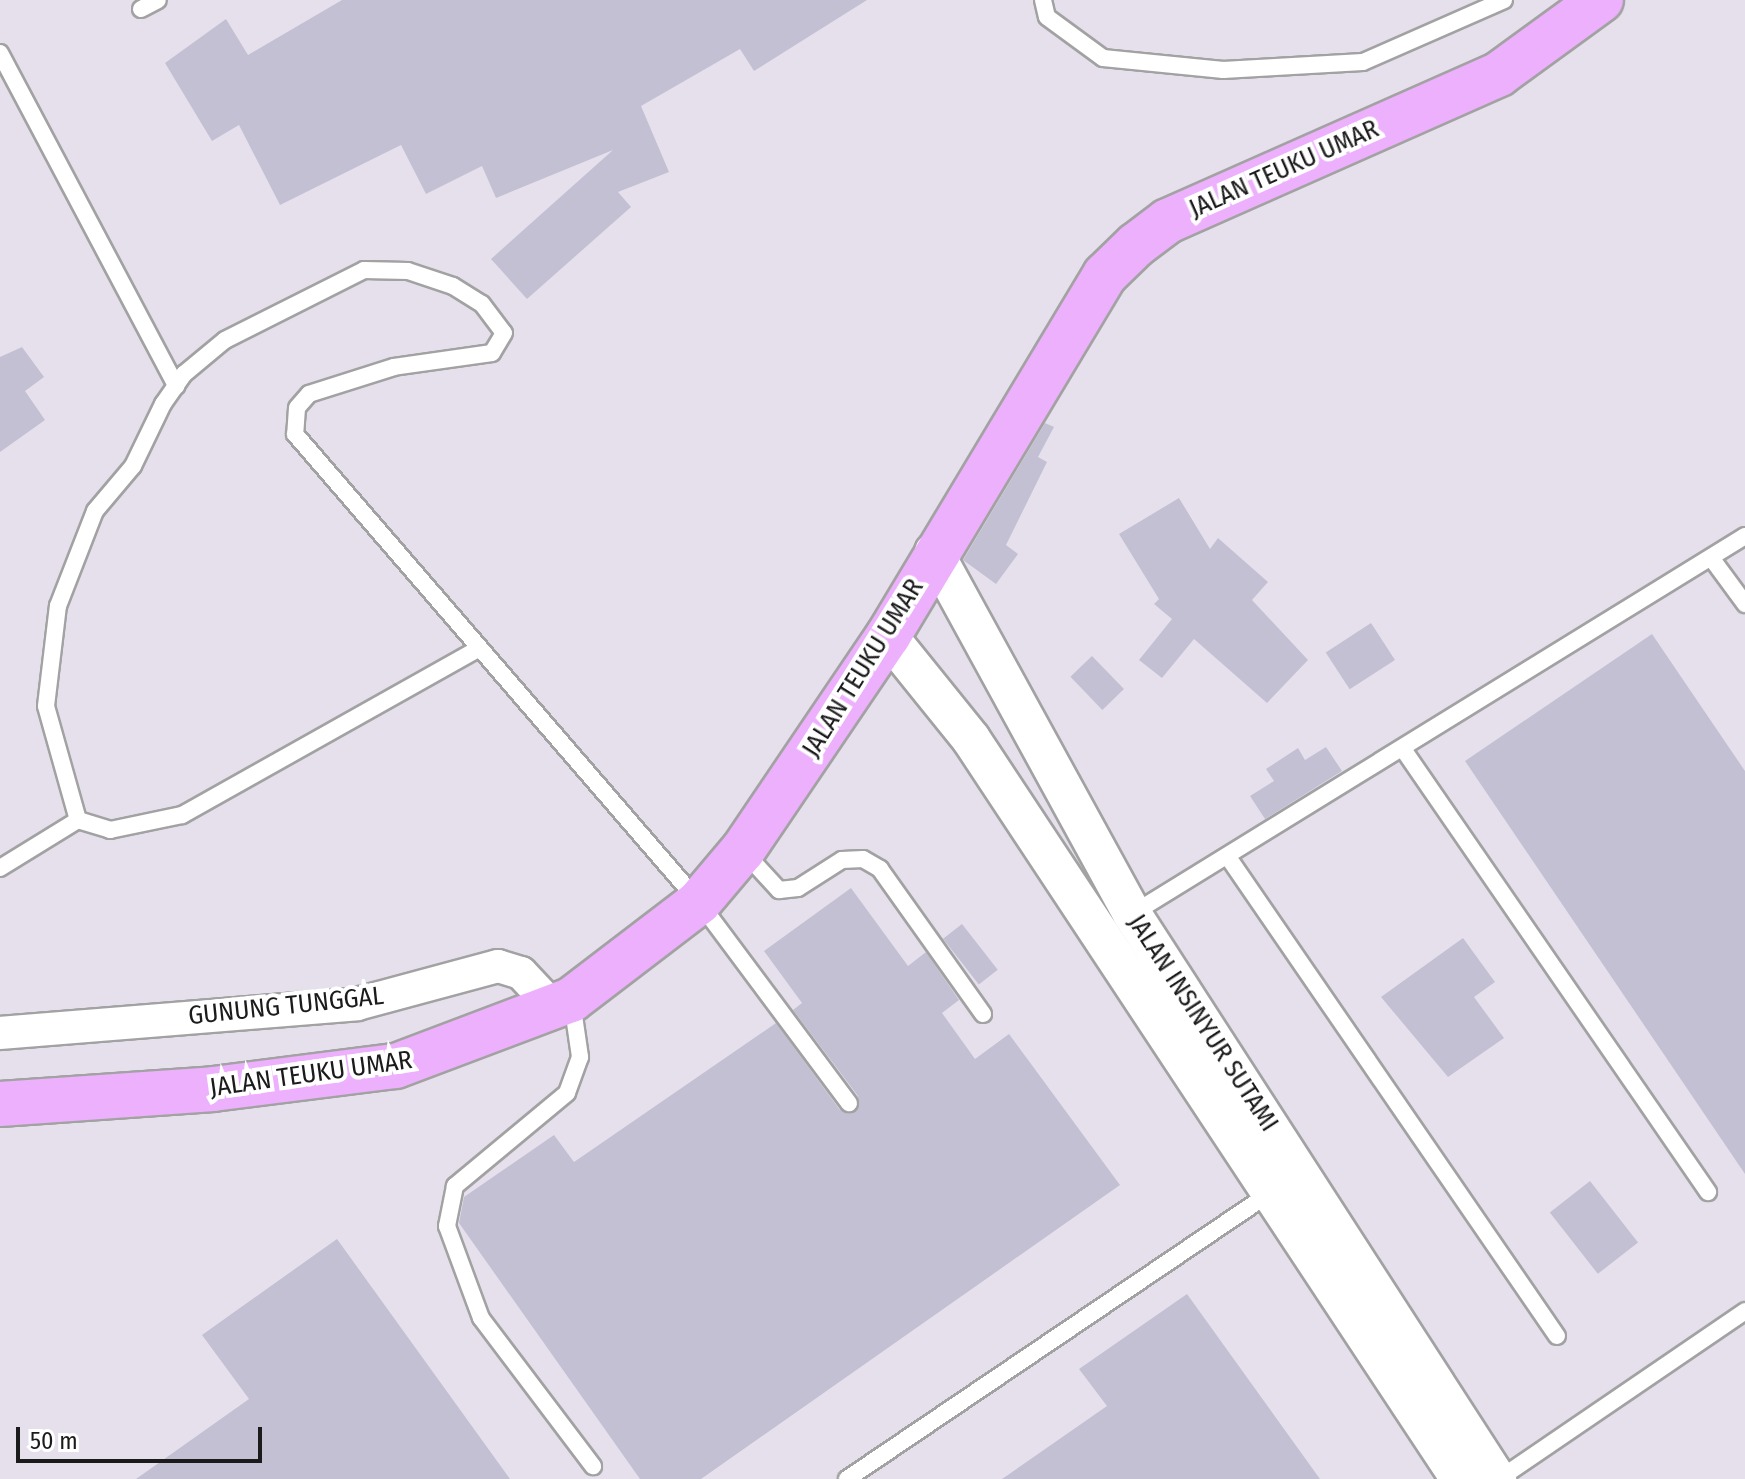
<!DOCTYPE html>
<html>
<head>
<meta charset="utf-8">
<style>
	body { margin:0 }
	#map { position:relative; width:1745px; height:1479px; overflow:hidden; background:#e6e0ed; font-family:"Fira Sans Condensed",sans-serif }
	div>[style] { position:absolute }
	.building>* { inset:0; background:#c4c0d4; transform-origin:0 0 }
	.roads { filter:drop-shadow(2px 0 #a2a2a2) drop-shadow(-2px 0 #a2a2a2) drop-shadow(0 2px #a2a2a2) drop-shadow(0 -2px #a2a2a2) }
	.service>* { height:16px; margin:-8px; padding:0 8px; transform-origin:8px; border-radius:8px; background:#fff }
	.minor>* { height:32px; margin:-16px; padding:0 16px; transform-origin:16px; border-radius:16px; background:#fff }
	.tertiary>* { height:38px; margin:-19px; padding:0 19px; transform-origin:19px; border-radius:19px; background:#fff }
	.secondary>* { height:44px; margin:-22px; padding:0 22px; transform-origin:22px; border-radius:22px; background:#edb0fc }
	span { translate:-50% -50%; white-space:nowrap; text-align:center; line-height:1.15; -webkit-text-stroke:8px #fff; paint-order:stroke }
	.street-label { font-size:26px; color:#1b1b1b }
	.scale { position:absolute; left:16px; top:1427px; width:246px; height:36px; box-sizing:border-box; border:4px solid #1b1b1b; border-top:0; padding-left:10px; font-size:24px; line-height:28px; white-space:nowrap; color:#1b1b1b; -webkit-text-stroke:6px #fff; paint-order:stroke }
</style>
</head>
<body>
<div id="map">
	<div class="building">
		<div style="clip-path:polygon(342px 0,867px 0,754px 71px,740px 49px,641px 106px,669px 172px,618px 192px,631px 207px,527px 299px,491px 259px,613px 150px,496px 198px,482px 166px,426px 194px,401px 145px,280px 205px,239px 125px,212px 141px,165px 63px,226px 19px,248px 55px)"></div>
		<div style="clip-path:polygon(22px 347px,44px 377px,25px 391px,45px 420px,0 452px,0 357px)"></div>
		<div style="clip-path:polygon(1045px 423px,1054px 427px,1038px 457px,1047px 462px,1006px 545px,1018px 554px,996px 584px,963px 560px)"></div>
		<div style="clip-path:polygon(1179px 498px,1210px 549px,1218px 538px,1268px 582px,1252px 600px,1308px 660px,1267px 703px,1194px 639px,1162px 678px,1139px 660px,1172px 619px,1154px 604px,1159px 599px,1119px 534px)"></div>
		<div style="left:1371px;top:623px;width:44px;height:54px;rotate:57deg"></div>
		<div style="clip-path:polygon(1652px 634px,1745px 771px,1745px 1174px,1465px 761px)"></div>
		<div style="left:1092px;top:656px;width:46px;height:30px;rotate:46deg"></div>
		<div style="clip-path:polygon(1326px 747px,1342px 771px,1265px 819px,1250px 796px,1274px 781px,1266px 769px,1298px 748px,1305px 760px)"></div>
		<div style="clip-path:polygon(851px 888px,908px 966px,926px 952px,959px 1000px,942px 1013px,975px 1059px,1009px 1034px,1120px 1185px,701px 1479px,640px 1479px,459px 1223px,464px 1197px,554px 1135px,574px 1162px,776px 1023px,840px 1110px,856px 1111px,858px 1096px,793px 1010px,802px 1003px,764px 951px)"></div>
		<div style="left:962px;top:924px;width:58px;height:24px;rotate:52deg"></div>
		<div style="clip-path:polygon(1463px 938px,1495px 982px,1474px 997px,1504px 1038px,1448px 1077px,1381px 997px)"></div>
		<div style="left:1590px;top:1181px;width:78px;height:51px;rotate:52deg"></div>
		<div style="clip-path:polygon(337px 1239px,510px 1479px,136px 1479px,249px 1399px,202px 1335px)"></div>
		<div style="clip-path:polygon(1187px 1294px,1320px 1479px,1002px 1479px,1107px 1406px,1079px 1369px)"></div>
	</div>
	<div class="roads">
		<div class="service">
			<div style="left:1043px;top:0;width:17px;rotate:77deg"></div>
			<div style="left:1047px;top:17px;width:69px;rotate:36.2deg"></div>
			<div style="left:1103px;top:58px;width:121px;rotate:5.7deg"></div>
			<div style="left:1223px;top:70px;width:140px;rotate:-3.3deg"></div>
			<div style="left:1363px;top:62px;width:154px;rotate:-23.7deg"></div>
			<div style="left:141px;top:9px;width:19px;rotate:-28deg"></div>
			<div style="left:0;top:53px;width:377px;rotate:62.1deg"></div>
			<div style="left:1712px;top:559px;width:56px;rotate:53.7deg"></div>
			<div style="left:1403px;top:749px;width:538px;rotate:55.45deg"></div>
			<div style="left:78px;top:820px;width:118px;rotate:-105.7deg"></div>
			<div style="left:46px;top:706px;width:101px;rotate:-83.2deg"></div>
			<div style="left:58px;top:606px;width:102px;rotate:-68.7deg"></div>
			<div style="left:95px;top:511px;width:59px;rotate:-49.8deg"></div>
			<div style="left:133px;top:466px;width:69px;rotate:-64.2deg"></div>
			<div style="left:163px;top:404px;width:37px;rotate:-55deg"></div>
			<div style="left:184px;top:374px;width:53px;rotate:-39.7deg"></div>
			<div style="left:225px;top:340px;width:156px;rotate:-26.7deg"></div>
			<div style="left:364px;top:270px;width:44px;rotate:1.3deg"></div>
			<div style="left:408px;top:271px;width:47px;rotate:18.4deg"></div>
			<div style="left:453px;top:286px;width:34px;rotate:32deg"></div>
			<div style="left:482px;top:304px;width:36px;rotate:53deg"></div>
			<div style="left:504px;top:333px;width:23px;rotate:121deg"></div>
			<div style="left:492px;top:353px;width:99px;rotate:171.9deg"></div>
			<div style="left:394px;top:367px;width:89px;rotate:162.4deg"></div>
			<div style="left:309px;top:394px;width:18px;rotate:131deg"></div>
			<div style="left:297px;top:408px;width:26px;rotate:94deg"></div>
			<div style="left:295px;top:434px;width:618px;rotate:49.2deg"></div>
			<div style="left:699px;top:902px;width:251px;rotate:53.3deg"></div>
			<div style="left:744px;top:852px;width:52px;rotate:47.4deg"></div>
			<div style="left:779px;top:890px;width:19px;rotate:-6deg"></div>
			<div style="left:798px;top:888px;width:52px;rotate:-32.5deg"></div>
			<div style="left:842px;top:860px;width:21px;rotate:-3deg"></div>
			<div style="left:863px;top:859px;width:20px;rotate:30deg"></div>
			<div style="left:880px;top:869px;width:178px;rotate:54.6deg"></div>
			<div style="left:1228px;top:857px;width:581px;rotate:55.52deg"></div>
			<div style="left:0;top:868px;width:92px;rotate:-31.6deg"></div>
			<div style="left:78px;top:820px;width:34px;rotate:17deg"></div>
			<div style="left:110px;top:830px;width:74px;rotate:-11.8deg"></div>
			<div style="left:182px;top:815px;width:341px;rotate:-29.3deg"></div>
			<div style="left:1132px;top:914px;width:720px;rotate:-31.66deg"></div>
			<div style="left:572px;top:1002px;width:56px;rotate:81.7deg"></div>
			<div style="left:580px;top:1057px;width:38px;rotate:110deg"></div>
			<div style="left:567px;top:1093px;width:146px;rotate:140.3deg"></div>
			<div style="left:455px;top:1186px;width:41px;rotate:101.3deg"></div>
			<div style="left:447px;top:1226px;width:98px;rotate:69.7deg"></div>
			<div style="left:481px;top:1318px;width:186px;rotate:52.9deg"></div>
			<div style="left:847px;top:1479px;width:514px;rotate:-34.06deg"></div>
			<div style="left:1499px;top:1479px;width:298px;rotate:-34.3deg"></div>
		</div>
		<div class="minor">
			<div style="left:0;top:1033px;width:358px;rotate:-4.6deg"></div>
			<div style="left:357px;top:1004px;width:146px;rotate:-15.1deg"></div>
			<div style="left:498px;top:966px;width:24px;rotate:17deg"></div>
			<div style="left:521px;top:973px;width:45px;rotate:46.8deg"></div>
		</div>
		<div class="tertiary">
			<div style="left:934px;top:552px;width:413px;rotate:61.3deg"></div>
			<div style="left:1132px;top:914px;width:673px;rotate:57.14deg"></div>
			<div style="left:888px;top:636px;width:132px;rotate:51.1deg"></div>
			<div style="left:971px;top:739px;width:887px;rotate:56.54deg"></div>
		</div>
		<div class="secondary">
			<div style="left:0;top:1104px;width:214px;rotate:-4deg"></div>
			<div style="left:213px;top:1089px;width:184px;rotate:-7.2deg"></div>
			<div style="left:396px;top:1066px;width:187px;rotate:-20.7deg"></div>
			<div style="left:571px;top:1000px;width:161px;rotate:-37.4deg"></div>
			<div style="left:699px;top:902px;width:68px;rotate:-49.8deg"></div>
			<div style="left:743px;top:850px;width:258px;rotate:-55.9deg"></div>
			<div style="left:888px;top:636px;width:421px;rotate:-59deg"></div>
			<div style="left:1105px;top:275px;width:43px;rotate:-44.1deg"></div>
			<div style="left:1136px;top:245px;width:40px;rotate:-37deg"></div>
			<div style="left:1168px;top:221px;width:362px;rotate:-23.9deg"></div>
			<div style="left:1499px;top:74px;width:126px;rotate:-36deg"></div>
		</div>
	</div>
	<div class="street-label">
		<span style="left:1284px;top:169px;rotate:-24deg">JALAN TEUKU UMAR</span>
		<span style="left:863px;top:668px;rotate:-58deg">JALAN TEUKU UMAR</span>
		<span style="left:286px;top:1006px;rotate:-6deg">GUNUNG TUNGGAL</span>
		<span style="left:1203px;top:1023px;rotate:57deg">JALAN INSINYUR SUTAMI</span>
		<span style="left:311px;top:1074px;rotate:-8deg">JALAN TEUKU UMAR</span>
	</div>
	<div class="scale">50 m</div>
</div>
</body>
</html>
